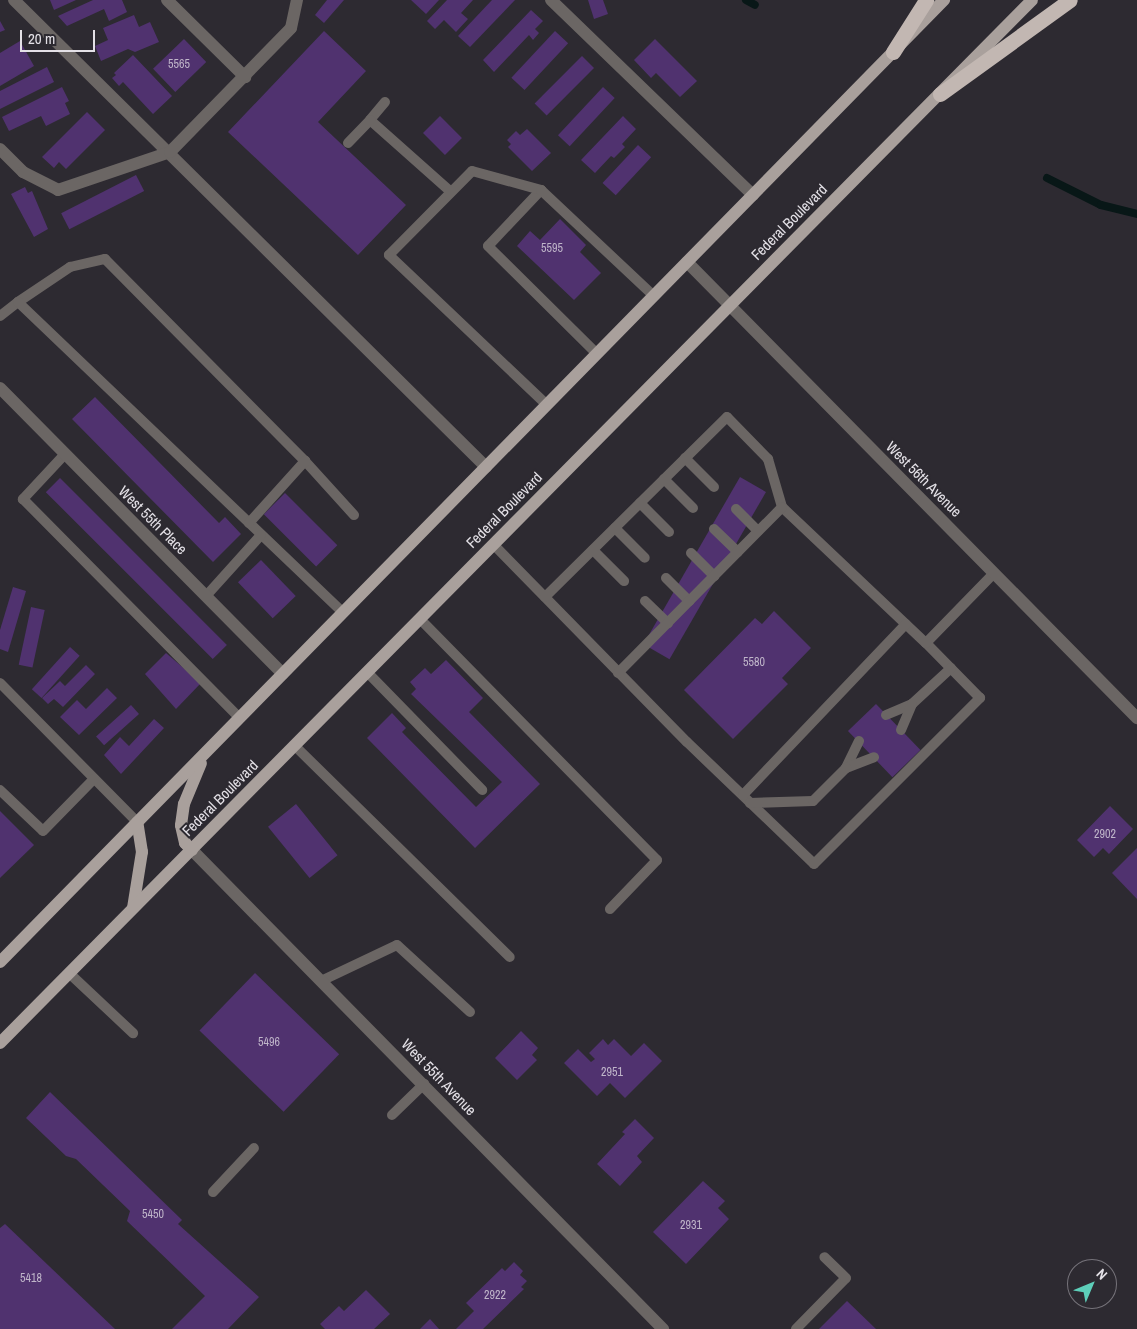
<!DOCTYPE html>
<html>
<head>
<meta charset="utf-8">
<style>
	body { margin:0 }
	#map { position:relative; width:1137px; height:1329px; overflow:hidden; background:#2d2a31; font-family:"Archivo Narrow",sans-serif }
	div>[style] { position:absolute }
	.stream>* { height:8px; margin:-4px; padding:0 4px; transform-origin:4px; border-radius:4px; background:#081717 }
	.building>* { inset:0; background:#50326f; transform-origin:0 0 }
	.service>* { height:10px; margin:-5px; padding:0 5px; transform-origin:5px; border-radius:5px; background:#6b6664 }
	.minor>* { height:12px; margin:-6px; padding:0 6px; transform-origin:6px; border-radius:6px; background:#6b6664 }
	.tertiary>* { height:12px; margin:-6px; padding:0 6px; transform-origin:6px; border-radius:6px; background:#6b6664 }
	.primary>* { height:12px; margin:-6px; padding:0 6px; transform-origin:6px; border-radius:6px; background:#a9a09c }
	.motorway>* { height:15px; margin:-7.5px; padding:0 7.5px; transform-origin:7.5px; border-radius:7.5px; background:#c2b7b2 }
	span { translate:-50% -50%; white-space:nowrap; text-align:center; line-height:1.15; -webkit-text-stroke:4px #2d2a31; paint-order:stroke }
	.number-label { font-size:12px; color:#bfb5c9 }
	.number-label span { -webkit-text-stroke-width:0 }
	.street-label { font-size:15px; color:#e4e1e7 }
	.north { position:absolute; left:1067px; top:1259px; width:50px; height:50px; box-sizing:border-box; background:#2d2a31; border:1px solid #76737a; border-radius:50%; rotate:45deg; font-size:14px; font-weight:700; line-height:20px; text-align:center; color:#e4e1e7 }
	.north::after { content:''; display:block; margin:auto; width:18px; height:22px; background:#5dceb9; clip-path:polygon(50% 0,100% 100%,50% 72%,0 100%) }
	.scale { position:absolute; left:20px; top:30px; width:75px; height:22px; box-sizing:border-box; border:2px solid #e4e1e7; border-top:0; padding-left:6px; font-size:15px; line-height:18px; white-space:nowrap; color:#e4e1e7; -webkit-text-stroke:4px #2d2a31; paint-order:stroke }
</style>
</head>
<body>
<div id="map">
	<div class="stream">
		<div style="left:746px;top:0;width:10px;rotate:29deg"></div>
		<div style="left:1047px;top:178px;width:60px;rotate:26.6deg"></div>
		<div style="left:1101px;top:205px;width:37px;rotate:14deg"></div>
	</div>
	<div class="building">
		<div style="clip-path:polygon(50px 0,76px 0,54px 10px)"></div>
		<div style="clip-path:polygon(93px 0,122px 0,127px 12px,109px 21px,104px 9px,67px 26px,58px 16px)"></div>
		<div style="clip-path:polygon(327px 0,344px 0,324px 23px,315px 15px)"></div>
		<div style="clip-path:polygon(411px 0,439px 0,426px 14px)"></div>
		<div style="clip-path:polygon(447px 0,473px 0,461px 13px,468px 19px,456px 32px,444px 20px,435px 29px,427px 21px)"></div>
		<div style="clip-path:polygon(492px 0,515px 0,470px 47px,458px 36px)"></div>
		<div style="clip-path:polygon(588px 0,603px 0,608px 14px,594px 19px)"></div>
		<div style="clip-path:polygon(531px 10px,543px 21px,535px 29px,539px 33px,533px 40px,529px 35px,494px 72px,483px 60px)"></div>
		<div style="clip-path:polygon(134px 15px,139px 27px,150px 22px,159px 42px,135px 52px,128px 49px,101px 61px,95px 46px,108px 40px,103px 28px)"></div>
		<div style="clip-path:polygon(0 21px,5px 30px,0 32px)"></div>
		<div style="clip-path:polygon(324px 31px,366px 71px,318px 122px,406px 205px,358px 255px,228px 132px)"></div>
		<div style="left:555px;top:31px;width:18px;height:64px;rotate:43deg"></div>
		<div style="left:184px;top:39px;width:32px;height:43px;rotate:46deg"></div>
		<div style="clip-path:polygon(655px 39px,697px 81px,680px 97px,656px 73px,651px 78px,634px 60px)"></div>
		<div style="clip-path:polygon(20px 41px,34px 66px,0 86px,0 53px)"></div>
		<div style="clip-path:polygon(133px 55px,172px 96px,153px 114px,123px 82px,119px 86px,112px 78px,116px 75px,114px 73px)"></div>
		<div style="left:582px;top:56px;width:17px;height:67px;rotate:45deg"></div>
		<div style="clip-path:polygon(47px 67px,54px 82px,0 109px,0 91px)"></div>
		<div style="clip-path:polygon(62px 87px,69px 101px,65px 103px,70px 114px,46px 126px,41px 116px,9px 131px,2px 117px)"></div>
		<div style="left:603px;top:87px;width:16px;height:66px;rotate:43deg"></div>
		<div style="clip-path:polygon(87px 112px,105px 130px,66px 169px,59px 162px,54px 168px,42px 157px)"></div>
		<div style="left:440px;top:116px;width:31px;height:24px;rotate:45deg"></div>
		<div style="clip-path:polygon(623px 116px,636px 129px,622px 144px,625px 147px,614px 158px,611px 156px,595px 173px,581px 160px)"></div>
		<div style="clip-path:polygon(527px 129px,551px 153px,532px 171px,508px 147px,511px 144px,507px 140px,516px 131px,520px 135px)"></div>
		<div style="left:638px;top:145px;width:18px;height:52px;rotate:43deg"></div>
		<div style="left:136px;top:175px;width:18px;height:84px;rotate:63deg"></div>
		<div style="clip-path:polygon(25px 187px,28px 193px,32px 191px,48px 229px,34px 237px,11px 194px)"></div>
		<div style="clip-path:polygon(560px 219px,586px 245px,580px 252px,601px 273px,574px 300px,517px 246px,530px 231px,540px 240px)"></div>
		<div style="clip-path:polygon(95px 397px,219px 523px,225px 517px,241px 534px,213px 562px,72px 419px)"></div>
		<div style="left:740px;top:477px;width:30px;height:193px;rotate:30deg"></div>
		<div style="left:60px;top:478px;width:236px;height:20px;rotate:45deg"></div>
		<div style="left:285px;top:493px;width:74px;height:30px;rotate:45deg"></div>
		<div style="left:261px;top:560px;width:50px;height:32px;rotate:46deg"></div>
		<div style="clip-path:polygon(13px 587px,26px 591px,8px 652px,0 649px,0 630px)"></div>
		<div style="left:31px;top:607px;width:14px;height:59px;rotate:12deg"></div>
		<div style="clip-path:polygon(774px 611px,811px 648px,782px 678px,788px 684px,733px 739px,684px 690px,755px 618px,762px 624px)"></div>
		<div style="left:70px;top:647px;width:13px;height:57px;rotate:42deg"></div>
		<div style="clip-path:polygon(166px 653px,201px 683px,176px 709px,145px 674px)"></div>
		<div style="clip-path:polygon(446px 660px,483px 698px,469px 712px,540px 784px,475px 848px,367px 738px,392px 713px,406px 728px,402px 732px,476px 807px,502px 782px,411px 694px,416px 689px,410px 682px,425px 668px,431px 674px)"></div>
		<div style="clip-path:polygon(86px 665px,95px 674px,63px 707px,54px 699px,48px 704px,42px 698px,60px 681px,65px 686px)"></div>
		<div style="clip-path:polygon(107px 688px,117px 698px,79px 735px,60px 717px,77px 700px,86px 709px)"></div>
		<div style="left:876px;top:704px;width:64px;height:39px;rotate:46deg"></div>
		<div style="left:131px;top:705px;width:12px;height:47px;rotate:48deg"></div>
		<div style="clip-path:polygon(154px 719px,164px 728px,121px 774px,104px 755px,120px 737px,129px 746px)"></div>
		<div style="left:296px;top:804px;width:66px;height:36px;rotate:51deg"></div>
		<div style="clip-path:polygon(1110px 806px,1133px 829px,1109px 854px,1103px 848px,1094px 857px,1077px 840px)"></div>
		<div style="clip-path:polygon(0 811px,34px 845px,0 878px)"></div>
		<div style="clip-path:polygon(1137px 848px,1137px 899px,1112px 873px)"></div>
		<div style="left:255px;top:973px;width:117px;height:80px;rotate:44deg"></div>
		<div style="clip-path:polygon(521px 1031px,538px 1048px,532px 1055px,537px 1060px,517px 1080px,495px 1058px)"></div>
		<div style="clip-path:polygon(603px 1039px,608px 1045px,614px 1039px,631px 1056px,644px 1043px,662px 1061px,625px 1098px,610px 1083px,597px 1096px,564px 1063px,578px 1049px,591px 1062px,595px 1059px,589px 1053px)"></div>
		<div style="clip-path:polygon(50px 1092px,182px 1220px,178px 1224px,259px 1297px,228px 1329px,172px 1329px,205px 1296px,127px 1221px,130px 1211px,76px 1159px,66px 1156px,26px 1118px)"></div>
		<div style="clip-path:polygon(635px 1119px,654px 1138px,637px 1156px,642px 1162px,620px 1186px,597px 1164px,625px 1134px,622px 1132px)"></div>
		<div style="clip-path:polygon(703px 1181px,725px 1201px,718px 1208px,729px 1219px,686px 1264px,653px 1232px)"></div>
		<div style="clip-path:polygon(5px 1224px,115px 1329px,0 1329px,0 1228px)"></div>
		<div style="clip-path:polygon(514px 1262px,523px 1271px,520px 1275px,527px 1281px,521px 1287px,524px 1289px,483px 1329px,456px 1329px,474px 1311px,466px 1303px,502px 1268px,505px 1271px)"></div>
		<div style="clip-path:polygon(366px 1290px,390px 1314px,374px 1329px,325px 1329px,320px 1324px,339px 1306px,344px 1311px)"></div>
		<div style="clip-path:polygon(847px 1301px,876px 1329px,819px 1329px)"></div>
		<div style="clip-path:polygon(430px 1319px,439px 1329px,420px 1329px)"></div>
	</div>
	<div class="service">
		<div style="left:385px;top:102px;width:23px;rotate:130deg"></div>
		<div style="left:370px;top:120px;width:108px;rotate:41.6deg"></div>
		<div style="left:348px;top:143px;width:32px;rotate:-46deg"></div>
		<div style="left:541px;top:190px;width:77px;rotate:133.4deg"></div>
		<div style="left:488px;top:246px;width:153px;rotate:44.7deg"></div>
		<div style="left:18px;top:302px;width:63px;rotate:-33.9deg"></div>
		<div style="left:70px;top:267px;width:36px;rotate:-13deg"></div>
		<div style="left:105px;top:259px;width:284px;rotate:45.3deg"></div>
		<div style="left:305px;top:461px;width:73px;rotate:47.8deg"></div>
		<div style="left:0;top:316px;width:23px;rotate:-38deg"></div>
		<div style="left:18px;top:302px;width:450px;rotate:43.7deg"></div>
		<div style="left:547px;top:405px;width:218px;rotate:-136.5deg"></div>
		<div style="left:389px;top:255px;width:118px;rotate:-45.3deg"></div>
		<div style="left:472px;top:171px;width:72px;rotate:15.4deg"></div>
		<div style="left:541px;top:190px;width:155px;rotate:43.2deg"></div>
		<div style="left:65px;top:454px;width:62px;rotate:133deg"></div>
		<div style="left:23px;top:499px;width:308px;rotate:45.3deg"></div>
		<div style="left:685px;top:458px;width:41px;rotate:45deg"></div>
		<div style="left:664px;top:479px;width:41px;rotate:45deg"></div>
		<div style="left:640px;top:503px;width:41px;rotate:45deg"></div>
		<div style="left:736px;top:509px;width:31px;rotate:45deg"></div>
		<div style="left:249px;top:523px;width:84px;rotate:-47.9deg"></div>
		<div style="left:615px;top:528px;width:42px;rotate:45deg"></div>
		<div style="left:714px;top:529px;width:33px;rotate:44deg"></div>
		<div style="left:493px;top:544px;width:277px;rotate:45.6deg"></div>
		<div style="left:687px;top:742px;width:176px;rotate:43.8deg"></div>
		<div style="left:814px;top:864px;width:235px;rotate:-45deg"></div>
		<div style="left:980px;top:698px;width:77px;rotate:-134.5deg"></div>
		<div style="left:926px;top:643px;width:96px;rotate:-45.8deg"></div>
		<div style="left:593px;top:550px;width:44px;rotate:45deg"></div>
		<div style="left:691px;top:553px;width:33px;rotate:45deg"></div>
		<div style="left:666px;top:578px;width:33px;rotate:45deg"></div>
		<div style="left:206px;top:596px;width:82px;rotate:-48deg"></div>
		<div style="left:545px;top:597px;width:256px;rotate:-44.7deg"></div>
		<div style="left:727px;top:417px;width:59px;rotate:45.7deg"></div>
		<div style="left:768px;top:459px;width:50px;rotate:73.7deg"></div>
		<div style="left:782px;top:507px;width:198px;rotate:43.4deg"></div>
		<div style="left:645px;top:601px;width:32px;rotate:44deg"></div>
		<div style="left:420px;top:619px;width:338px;rotate:45.5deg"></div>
		<div style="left:657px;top:860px;width:68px;rotate:133.8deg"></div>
		<div style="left:367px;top:672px;width:165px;rotate:45.7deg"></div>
		<div style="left:618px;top:673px;width:233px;rotate:-45.3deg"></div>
		<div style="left:0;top:683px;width:195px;rotate:45.4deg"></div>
		<div style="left:886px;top:715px;width:28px;rotate:-23deg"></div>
		<div style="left:912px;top:704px;width:53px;rotate:-42.7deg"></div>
		<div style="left:901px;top:730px;width:28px;rotate:-67deg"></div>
		<div style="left:859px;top:741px;width:30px;rotate:116deg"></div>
		<div style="left:846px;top:768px;width:30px;rotate:-21deg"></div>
		<div style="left:295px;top:746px;width:301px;rotate:44.5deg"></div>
		<div style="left:0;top:790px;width:59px;rotate:43.6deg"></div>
		<div style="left:43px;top:831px;width:73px;rotate:-45.6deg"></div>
		<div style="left:743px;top:795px;width:236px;rotate:-46.4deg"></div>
		<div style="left:750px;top:803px;width:63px;rotate:-1.8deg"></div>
		<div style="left:813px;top:801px;width:47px;rotate:-45deg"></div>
		<div style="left:69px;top:973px;width:88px;rotate:43.2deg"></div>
		<div style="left:321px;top:981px;width:84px;rotate:-25.3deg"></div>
		<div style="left:397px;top:945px;width:99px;rotate:42.5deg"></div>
		<div style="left:392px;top:1115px;width:45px;rotate:-44.1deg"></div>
		<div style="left:213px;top:1192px;width:60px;rotate:-47deg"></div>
		<div style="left:796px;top:1329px;width:71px;rotate:-45.6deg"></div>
		<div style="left:846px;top:1278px;width:30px;rotate:-136deg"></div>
	</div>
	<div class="minor">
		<div style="left:14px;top:0;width:664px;rotate:44.69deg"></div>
		<div style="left:167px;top:0;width:110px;rotate:44.6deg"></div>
		<div style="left:551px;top:0;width:281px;rotate:44deg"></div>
		<div style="left:0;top:149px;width:33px;rotate:45deg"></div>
		<div style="left:23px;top:172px;width:39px;rotate:27deg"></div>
		<div style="left:58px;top:190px;width:118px;rotate:-18.7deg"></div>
		<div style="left:170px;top:152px;width:173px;rotate:-45.7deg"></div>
		<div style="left:291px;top:28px;width:29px;rotate:-78deg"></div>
		<div style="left:0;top:388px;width:402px;rotate:45.3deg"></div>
		<div style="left:192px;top:850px;width:672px;rotate:45.48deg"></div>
	</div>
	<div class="tertiary">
		<div style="left:687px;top:262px;width:641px;rotate:45.38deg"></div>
	</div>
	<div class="primary">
		<div style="left:192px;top:850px;width:10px;rotate:-135deg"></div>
		<div style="left:185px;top:843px;width:18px;rotate:-103deg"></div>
		<div style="left:181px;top:825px;width:21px;rotate:-82deg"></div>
		<div style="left:184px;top:804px;width:44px;rotate:-67.5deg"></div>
		<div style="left:133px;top:908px;width:57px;rotate:-80.9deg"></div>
		<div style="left:142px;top:852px;width:30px;rotate:-99deg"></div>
		<div style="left:0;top:962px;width:1348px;rotate:-45.54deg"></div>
		<div style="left:0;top:1043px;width:1467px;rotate:-45.3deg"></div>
	</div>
	<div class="motorway">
		<div style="left:893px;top:52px;width:62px;rotate:-57.6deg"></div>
		<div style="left:940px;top:94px;width:160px;rotate:-35.9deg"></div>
	</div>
	<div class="number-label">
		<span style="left:179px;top:65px">5565</span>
		<span style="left:552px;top:249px">5595</span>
		<span style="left:754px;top:663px">5580</span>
		<span style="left:1105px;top:835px">2902</span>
		<span style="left:269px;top:1043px">5496</span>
		<span style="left:612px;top:1073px">2951</span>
		<span style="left:153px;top:1215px">5450</span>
		<span style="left:691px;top:1226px">2931</span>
		<span style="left:31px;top:1279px">5418</span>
		<span style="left:495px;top:1296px">2922</span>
	</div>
	<div class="street-label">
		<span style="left:789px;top:222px;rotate:-45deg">Federal Boulevard</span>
		<span style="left:924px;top:479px;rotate:45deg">West 56th Avenue</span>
		<span style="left:504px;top:510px;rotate:-45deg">Federal Boulevard</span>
		<span style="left:153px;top:520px;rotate:45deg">West 55th Place</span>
		<span style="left:220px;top:798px;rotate:-45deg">Federal Boulevard</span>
		<span style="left:439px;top:1077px;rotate:46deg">West 55th Avenue</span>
	</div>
	<div class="north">N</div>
	<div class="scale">20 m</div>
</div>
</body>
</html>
